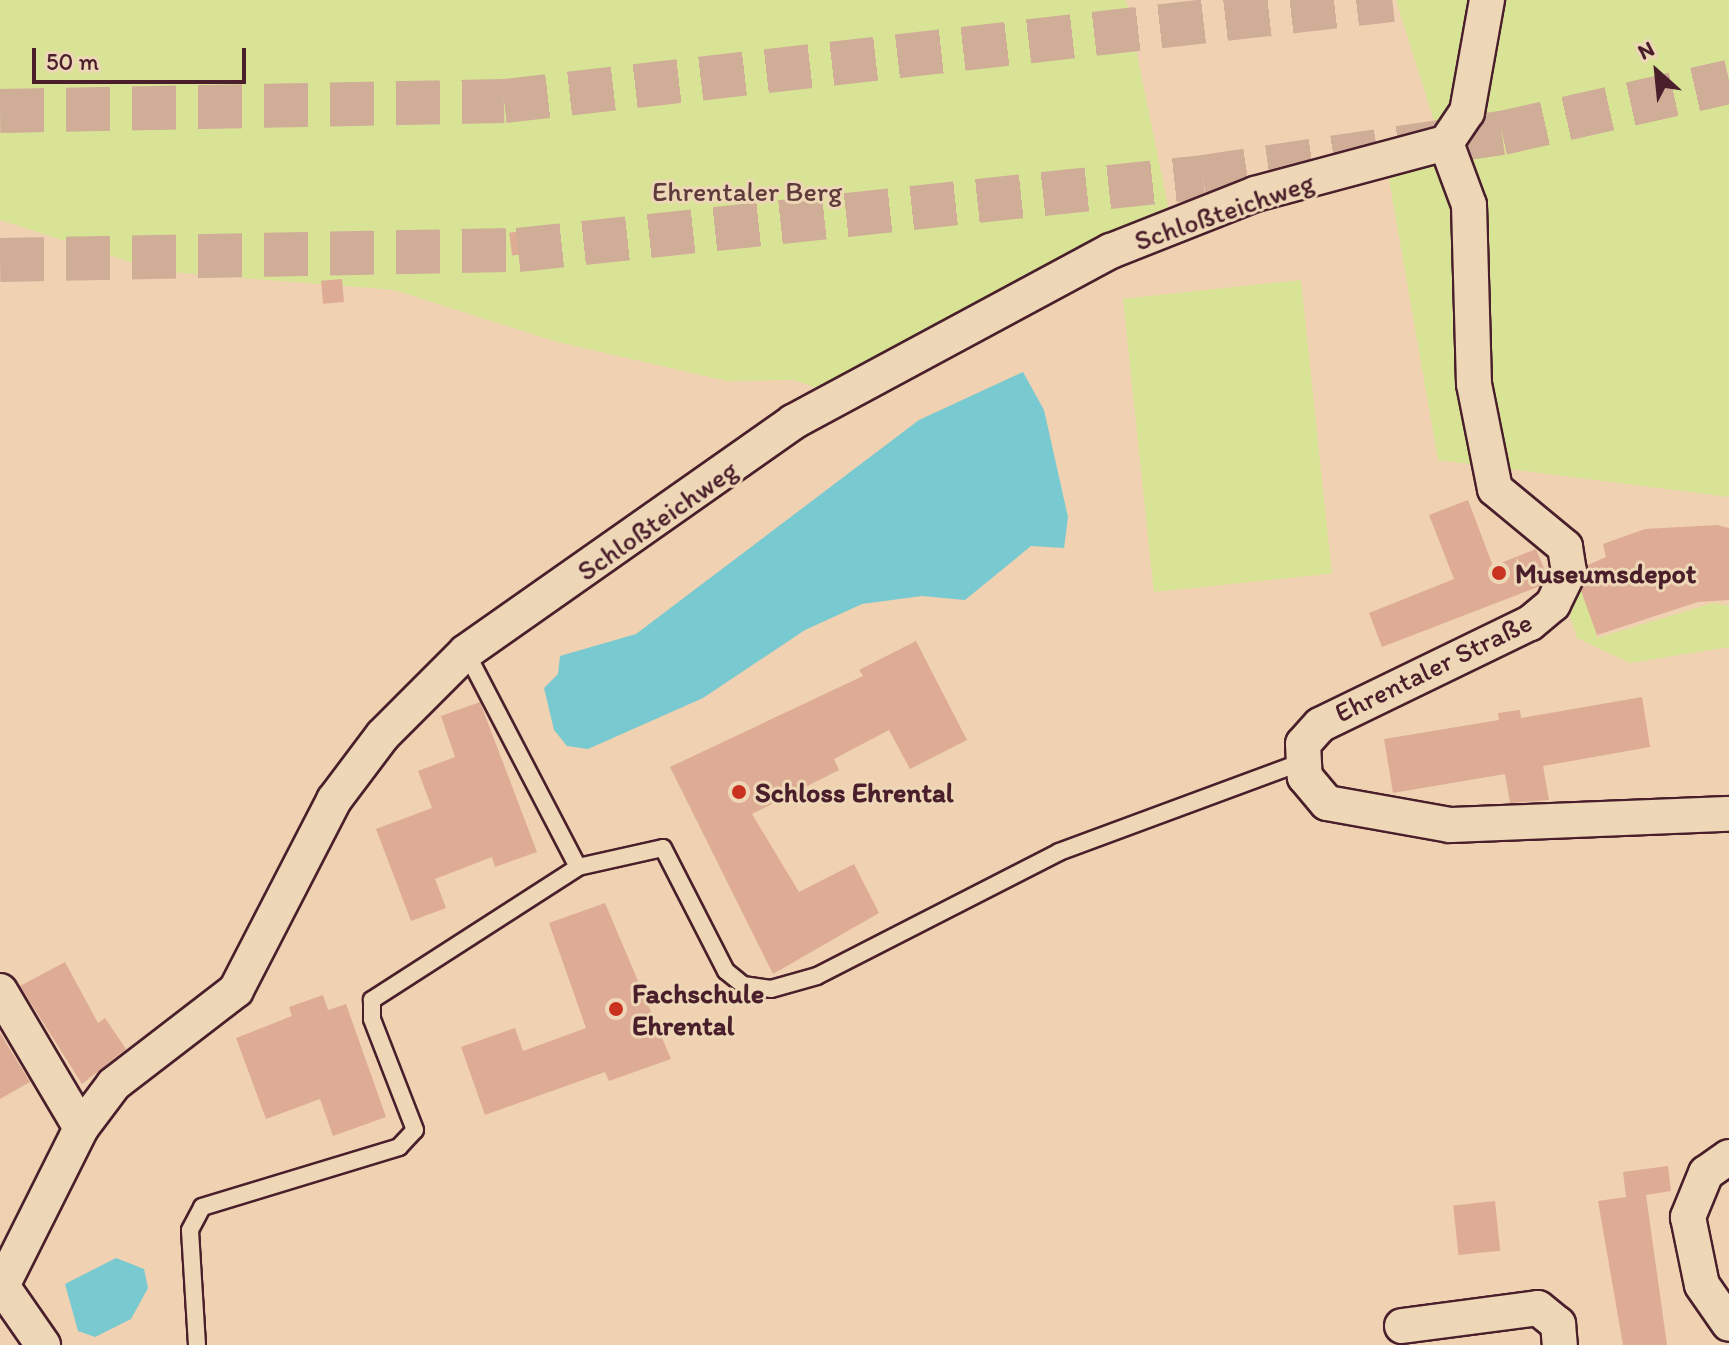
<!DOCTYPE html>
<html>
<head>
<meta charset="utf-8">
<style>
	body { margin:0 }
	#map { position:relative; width:1729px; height:1345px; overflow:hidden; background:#f0d1b2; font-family:Itim,sans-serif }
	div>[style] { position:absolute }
	.green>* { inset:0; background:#d8e396; transform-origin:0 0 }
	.water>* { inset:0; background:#78c9d0 }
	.building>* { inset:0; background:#deac95; transform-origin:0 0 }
	.motorway-tunnel>* { height:44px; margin-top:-22px; transform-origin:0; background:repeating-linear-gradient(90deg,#cfad97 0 44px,transparent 0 66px) }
	.roads { filter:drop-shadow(2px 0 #4a1f2b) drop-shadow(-2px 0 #4a1f2b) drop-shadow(0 2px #4a1f2b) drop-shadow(0 -2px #4a1f2b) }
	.service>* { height:16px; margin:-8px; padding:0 8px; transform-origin:8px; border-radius:8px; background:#eed7b7 }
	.minor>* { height:34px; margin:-17px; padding:0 17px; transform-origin:17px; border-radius:17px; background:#eed7b7 }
	.dots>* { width:22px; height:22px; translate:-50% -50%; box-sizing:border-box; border:4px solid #eed7b7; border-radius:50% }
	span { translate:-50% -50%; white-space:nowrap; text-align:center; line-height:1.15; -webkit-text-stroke:6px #eed7b7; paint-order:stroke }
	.park-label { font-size:28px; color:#5f3c3b }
	.street-label { font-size:28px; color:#4a1f2b }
	.poi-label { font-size:28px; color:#4a1f2b; font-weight:700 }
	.left { translate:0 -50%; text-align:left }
	.north { position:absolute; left:1617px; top:32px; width:80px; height:80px; -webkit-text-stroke:6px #eed7b7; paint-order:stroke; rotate:333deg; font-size:22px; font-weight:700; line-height:32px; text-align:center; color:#4a1f2b }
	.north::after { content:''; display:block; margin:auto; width:28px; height:36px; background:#4a1f2b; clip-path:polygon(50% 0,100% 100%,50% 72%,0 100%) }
	.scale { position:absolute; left:32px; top:48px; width:214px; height:36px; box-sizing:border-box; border:4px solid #4a1f2b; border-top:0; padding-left:10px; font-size:24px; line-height:28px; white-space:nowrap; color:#4a1f2b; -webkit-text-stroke:6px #eed7b7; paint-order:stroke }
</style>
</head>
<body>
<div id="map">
	<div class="green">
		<div style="clip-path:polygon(0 0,1126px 0,1169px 211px,817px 388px,794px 380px,727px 381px,557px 342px,394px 290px,158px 271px,0 220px)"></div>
		<div style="clip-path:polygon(1396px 0,1729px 0,1729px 497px,1438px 460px,1387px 168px,1434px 121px)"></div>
		<div style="left:1301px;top:280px;width:295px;height:179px;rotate:84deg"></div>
		<div style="clip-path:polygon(1584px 579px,1597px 638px,1713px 603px,1729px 606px,1729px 647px,1630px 663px,1577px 638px,1570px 616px)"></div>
	</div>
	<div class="water">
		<div style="clip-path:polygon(1023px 372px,1044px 410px,1068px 517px,1064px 548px,1031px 546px,965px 600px,922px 596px,862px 604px,805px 630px,703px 698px,588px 749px,567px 746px,554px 730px,544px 688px,558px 674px,560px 656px,636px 634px,919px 420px)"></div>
		<div style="clip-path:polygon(116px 1258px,144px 1269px,148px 1288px,131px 1319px,95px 1337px,78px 1331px,65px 1284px)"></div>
	</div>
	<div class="building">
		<div style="left:539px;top:229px;width:23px;height:30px;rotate:83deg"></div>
		<div style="left:342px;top:279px;width:23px;height:21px;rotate:85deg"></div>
		<div style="clip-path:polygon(1468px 500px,1493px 566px,1536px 549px,1546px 573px,1540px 586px,1382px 647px,1369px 613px,1454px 579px,1429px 515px)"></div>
		<div style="clip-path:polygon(1717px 525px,1729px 528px,1729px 600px,1698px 602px,1597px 635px,1581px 591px,1588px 565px,1606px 557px,1603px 544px,1645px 529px)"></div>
		<div style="clip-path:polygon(916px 641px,967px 740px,910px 769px,889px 730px,834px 759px,839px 770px,752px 814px,799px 892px,854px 864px,879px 913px,773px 974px,670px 767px,863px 676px,859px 670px)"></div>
		<div style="clip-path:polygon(1642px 697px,1650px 747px,1543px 766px,1549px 800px,1510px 803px,1505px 774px,1393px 793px,1384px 739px,1499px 720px,1498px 713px,1520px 710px,1521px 718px)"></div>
		<div style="clip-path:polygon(480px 702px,537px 852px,495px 867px,492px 857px,435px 879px,446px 908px,411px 921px,376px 829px,432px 808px,418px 771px,455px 757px,441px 716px)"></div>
		<div style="clip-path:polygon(605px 903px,671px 1059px,609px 1081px,605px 1072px,485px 1115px,461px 1047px,515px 1028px,523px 1051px,586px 1028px,549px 923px)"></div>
		<div style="clip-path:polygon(65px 962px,98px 1023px,105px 1018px,126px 1049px,82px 1084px,20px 986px)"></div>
		<div style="clip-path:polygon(323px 995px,328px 1010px,346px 1004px,386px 1117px,333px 1136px,320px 1099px,266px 1119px,236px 1038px,292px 1016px,289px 1007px)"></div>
		<div style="clip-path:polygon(0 1033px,30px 1082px,0 1099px)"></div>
		<div style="clip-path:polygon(1668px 1166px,1671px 1191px,1633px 1197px,1646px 1195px,1667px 1345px,1623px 1345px,1598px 1201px,1626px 1197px,1623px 1172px)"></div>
		<div style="left:1495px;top:1201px;width:50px;height:42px;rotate:84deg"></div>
	</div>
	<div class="motorway-tunnel">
		<div style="left:0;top:111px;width:504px;rotate:-1.14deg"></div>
		<div style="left:504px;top:101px;width:894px;rotate:-6.49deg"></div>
		<div style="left:0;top:260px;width:518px;rotate:-1.11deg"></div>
		<div style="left:518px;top:250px;width:689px;rotate:-6.08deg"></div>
		<div style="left:1203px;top:177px;width:302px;rotate:-8.4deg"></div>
		<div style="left:1502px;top:133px;width:233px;rotate:-12.7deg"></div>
	</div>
	<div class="roads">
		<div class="service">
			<div style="left:466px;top:652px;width:242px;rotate:62.5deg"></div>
			<div style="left:197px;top:1345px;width:115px;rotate:-93.5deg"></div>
			<div style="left:190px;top:1230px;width:26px;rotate:-62deg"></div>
			<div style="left:202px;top:1207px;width:206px;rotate:-16.9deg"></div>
			<div style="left:399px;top:1147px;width:23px;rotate:-47deg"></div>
			<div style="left:415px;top:1130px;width:119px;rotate:-111.2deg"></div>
			<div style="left:372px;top:1019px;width:19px;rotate:-90deg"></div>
			<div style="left:372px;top:1000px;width:245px;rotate:-32.8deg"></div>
			<div style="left:578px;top:867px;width:87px;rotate:-12.6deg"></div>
			<div style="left:663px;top:848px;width:138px;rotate:62.9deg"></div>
			<div style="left:726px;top:971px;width:22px;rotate:39deg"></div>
			<div style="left:743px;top:985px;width:28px;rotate:8deg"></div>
			<div style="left:771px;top:989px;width:48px;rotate:-15.8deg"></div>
			<div style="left:817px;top:976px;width:272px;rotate:-27.1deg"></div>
			<div style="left:1059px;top:852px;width:259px;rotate:-20.3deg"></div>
		</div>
		<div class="minor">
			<div style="left:1446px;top:143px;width:66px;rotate:69.6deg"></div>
			<div style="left:1469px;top:205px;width:179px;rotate:88.4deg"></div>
			<div style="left:1474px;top:384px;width:107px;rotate:78.7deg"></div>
			<div style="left:1495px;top:489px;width:91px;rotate:39.6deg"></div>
			<div style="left:1565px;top:547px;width:24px;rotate:81deg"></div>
			<div style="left:1569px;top:571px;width:37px;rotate:116deg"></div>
			<div style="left:1553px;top:604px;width:30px;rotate:140deg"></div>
			<div style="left:1530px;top:623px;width:233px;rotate:154.1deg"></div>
			<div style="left:1320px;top:725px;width:25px;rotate:132deg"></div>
			<div style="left:1303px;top:744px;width:33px;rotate:87deg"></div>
			<div style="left:1305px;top:777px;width:34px;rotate:50deg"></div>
			<div style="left:1327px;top:803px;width:125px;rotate:10.1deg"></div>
			<div style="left:1450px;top:825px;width:279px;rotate:-2.3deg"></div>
			<div style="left:0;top:991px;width:159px;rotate:59.4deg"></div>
			<div style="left:1729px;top:1157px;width:28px;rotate:145deg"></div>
			<div style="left:1706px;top:1173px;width:48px;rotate:112.2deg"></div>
			<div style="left:1688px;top:1217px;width:69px;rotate:78.4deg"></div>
			<div style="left:1702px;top:1285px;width:47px;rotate:55.3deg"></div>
			<div style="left:2px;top:1286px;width:177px;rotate:-63.4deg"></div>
			<div style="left:81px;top:1128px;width:55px;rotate:-53.1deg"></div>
			<div style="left:114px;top:1084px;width:154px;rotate:-37.6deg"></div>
			<div style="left:236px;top:990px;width:214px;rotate:-62.7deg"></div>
			<div style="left:334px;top:800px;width:81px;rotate:-53deg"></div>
			<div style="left:383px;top:735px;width:117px;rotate:-45deg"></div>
			<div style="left:466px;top:652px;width:400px;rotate:-35.1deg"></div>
			<div style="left:793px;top:422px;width:361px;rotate:-28.3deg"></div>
			<div style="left:1111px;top:251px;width:155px;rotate:-21.6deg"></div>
			<div style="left:1255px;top:194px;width:198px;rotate:-15deg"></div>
			<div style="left:1446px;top:143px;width:37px;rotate:-56deg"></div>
			<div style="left:1467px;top:112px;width:114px;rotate:-79.9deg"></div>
			<div style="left:2px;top:1286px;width:72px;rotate:55.2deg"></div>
			<div style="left:1402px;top:1326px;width:137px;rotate:-7.5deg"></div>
			<div style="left:1538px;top:1308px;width:26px;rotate:39deg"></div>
			<div style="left:1558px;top:1324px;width:21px;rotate:85deg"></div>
		</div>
	</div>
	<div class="dots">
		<div style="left:1499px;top:573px;background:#c8321e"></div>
		<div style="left:739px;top:792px;background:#c8321e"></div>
		<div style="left:616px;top:1009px;background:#c8321e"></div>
	</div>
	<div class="park-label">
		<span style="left:747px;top:191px">Ehrentaler Berg</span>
	</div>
	<div class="street-label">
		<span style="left:1224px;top:211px;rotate:-19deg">Schloßteichweg</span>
		<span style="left:657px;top:520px;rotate:-35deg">Schloßteichweg</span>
		<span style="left:1433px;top:667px;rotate:-26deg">Ehrentaler Straße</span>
	</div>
	<div class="poi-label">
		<span class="left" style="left:1515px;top:573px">Museumsdepot</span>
		<span class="left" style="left:755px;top:792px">Schloss Ehrental</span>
		<span class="left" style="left:632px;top:1009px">Fachschule<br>Ehrental</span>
	</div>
	<div class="north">N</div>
	<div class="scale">50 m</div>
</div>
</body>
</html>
